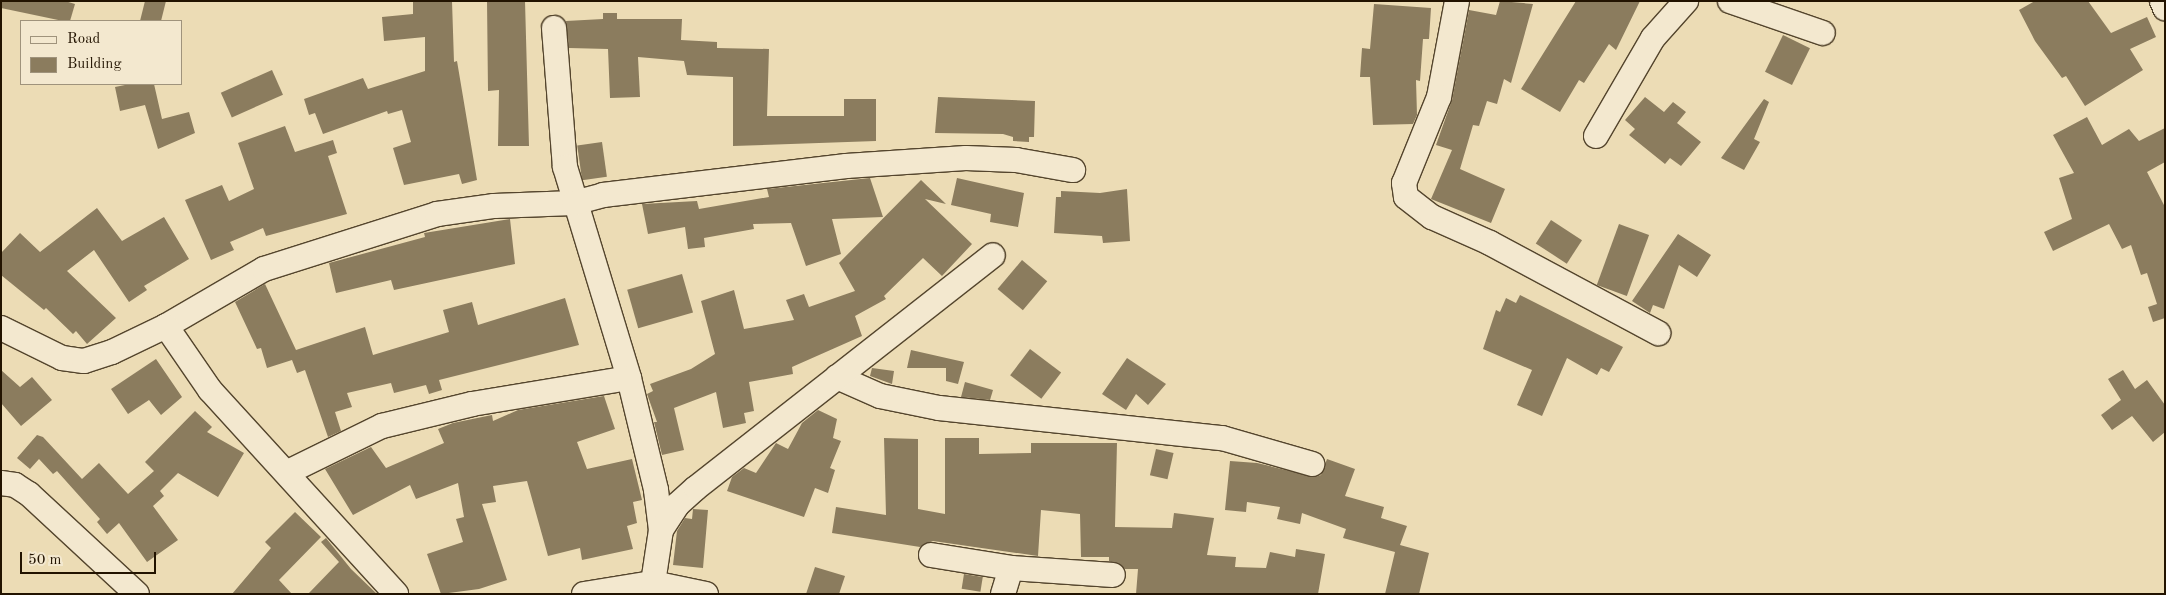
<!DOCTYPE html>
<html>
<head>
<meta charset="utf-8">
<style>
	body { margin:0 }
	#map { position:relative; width:2166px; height:595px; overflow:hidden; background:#ecdcb5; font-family:"Old Standard TT",serif }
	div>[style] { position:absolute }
	.building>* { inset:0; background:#8b7c5e; transform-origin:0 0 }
	.roads { filter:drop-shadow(1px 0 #54452d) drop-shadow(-1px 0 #54452d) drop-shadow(0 1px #54452d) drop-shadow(0 -1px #54452d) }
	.minor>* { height:24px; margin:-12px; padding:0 12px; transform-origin:12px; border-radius:12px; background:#f3e8cf }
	span { translate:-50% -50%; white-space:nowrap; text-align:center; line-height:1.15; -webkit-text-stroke:5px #f3e8cf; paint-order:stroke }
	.frame { position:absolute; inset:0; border:2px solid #221300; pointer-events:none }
	.legend { position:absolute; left:20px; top:20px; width:162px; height:65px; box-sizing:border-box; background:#f3e8cf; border:1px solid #9f937c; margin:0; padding:6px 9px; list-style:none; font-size:15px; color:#221300 }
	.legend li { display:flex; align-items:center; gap:10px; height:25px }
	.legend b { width:25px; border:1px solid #9f937c }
	.scale { position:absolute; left:20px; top:552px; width:136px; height:22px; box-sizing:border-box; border:2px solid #221300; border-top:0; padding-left:6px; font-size:15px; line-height:18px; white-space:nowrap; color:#221300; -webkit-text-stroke:4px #f3e8cf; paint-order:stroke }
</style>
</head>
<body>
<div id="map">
	<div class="building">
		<div style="clip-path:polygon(1px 1px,65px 1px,75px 4px,70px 21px,63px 21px,1px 8px)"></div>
		<div style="clip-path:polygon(145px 1px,166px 1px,161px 21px,140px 21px)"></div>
		<div style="clip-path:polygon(413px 1px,452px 1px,454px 62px,457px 61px,477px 180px,462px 184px,459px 174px,404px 185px,393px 148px,411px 142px,402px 110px,388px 114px,387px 111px,323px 134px,315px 113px,309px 115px,304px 99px,363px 78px,368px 89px,425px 71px,425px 37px,384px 41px,382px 17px,413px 14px)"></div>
		<div style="clip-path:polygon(487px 1px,525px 1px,529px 146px,498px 146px,499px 90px,488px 91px)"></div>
		<div style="clip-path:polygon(1500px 1px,1533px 4px,1511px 83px,1504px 79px,1497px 104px,1487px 101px,1479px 126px,1473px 125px,1460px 169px,1505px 189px,1491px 223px,1431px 199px,1452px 150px,1436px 145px,1452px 100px,1469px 10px,1496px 15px)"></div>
		<div style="clip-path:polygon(1576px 1px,1640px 1px,1616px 50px,1609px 44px,1584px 83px,1579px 80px,1560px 112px,1521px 89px)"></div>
		<div style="clip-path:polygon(2035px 1px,2088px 1px,2111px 33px,2147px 17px,2156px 37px,2130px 49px,2143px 70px,2085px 106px,2066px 76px,2062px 78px,2035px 41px,2019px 10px)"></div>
		<div style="clip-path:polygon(1374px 4px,1431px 8px,1429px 39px,1423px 39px,1420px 81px,1416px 80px,1417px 115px,1413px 124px,1373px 125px,1370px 77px,1360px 77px,1362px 48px,1370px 49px)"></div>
		<div style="clip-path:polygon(603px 13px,617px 13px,617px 19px,682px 19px,681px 40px,717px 42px,717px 48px,769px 49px,767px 116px,844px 116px,844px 99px,876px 99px,876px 141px,733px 146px,733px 77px,687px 75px,684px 61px,638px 57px,640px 97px,610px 98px,608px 49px,569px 48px,566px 21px,603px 19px)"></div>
		<div style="left:1783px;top:35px;width:30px;height:41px;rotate:26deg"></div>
		<div style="left:272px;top:70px;width:27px;height:56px;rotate:66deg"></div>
		<div style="clip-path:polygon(130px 84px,154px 84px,162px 119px,189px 112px,195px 133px,158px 149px,145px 105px,120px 111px,115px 87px)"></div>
		<div style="clip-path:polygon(938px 97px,1035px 101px,1034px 137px,1029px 137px,1029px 142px,1013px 141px,1013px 137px,1003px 134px,935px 133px)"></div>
		<div style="clip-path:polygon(1645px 97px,1664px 112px,1673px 102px,1686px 112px,1677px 123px,1701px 142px,1681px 166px,1670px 158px,1665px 164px,1629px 135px,1635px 129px,1625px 120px)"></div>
		<div style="clip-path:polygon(1764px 99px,1769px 102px,1754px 139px,1760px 142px,1744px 170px,1721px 158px)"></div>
		<div style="clip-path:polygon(2087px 117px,2102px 145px,2129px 129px,2139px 141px,2165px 128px,2165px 162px,2147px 172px,2165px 207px,2165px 318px,2153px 322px,2148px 307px,2157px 304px,2147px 273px,2141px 275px,2131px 245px,2122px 249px,2109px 224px,2053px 251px,2044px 232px,2072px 219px,2059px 178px,2074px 173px,2053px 135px)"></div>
		<div style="clip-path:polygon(285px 126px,295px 152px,333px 140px,337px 153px,328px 156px,347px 214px,266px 236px,263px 228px,230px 242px,234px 250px,211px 260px,185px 200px,222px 185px,229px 201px,254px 189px,238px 143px)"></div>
		<div style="left:602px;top:142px;width:35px;height:25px;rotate:82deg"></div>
		<div style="clip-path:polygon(870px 178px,883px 217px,832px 219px,841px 254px,806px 266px,791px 223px,753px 224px,754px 229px,704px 238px,705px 247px,688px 249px,685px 227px,648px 234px,642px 204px,697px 201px,699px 209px,769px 197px,767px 189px)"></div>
		<div style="clip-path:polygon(957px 178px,1024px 193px,1018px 227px,990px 222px,991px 214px,951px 205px)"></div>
		<div style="clip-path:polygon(921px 180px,946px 204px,925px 199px,972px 244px,942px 276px,923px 258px,884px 296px,886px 299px,855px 316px,862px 336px,792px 367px,793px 374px,749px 382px,754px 411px,744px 413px,746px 423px,723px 428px,716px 392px,674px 408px,684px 450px,662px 455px,654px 422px,657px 422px,647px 394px,653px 391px,650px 384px,691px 369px,715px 354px,701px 301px,734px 290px,744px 329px,794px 320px,786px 300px,804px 294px,809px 307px,855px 291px,839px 263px)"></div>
		<div style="clip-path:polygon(1127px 189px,1130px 241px,1103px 243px,1102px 236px,1054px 233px,1056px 197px,1061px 197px,1061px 191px,1100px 193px)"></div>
		<div style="clip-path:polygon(97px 208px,122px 241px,164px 217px,189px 259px,144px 286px,147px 290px,129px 302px,94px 250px,67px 271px,116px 318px,87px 344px,76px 331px,73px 334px,46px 308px,44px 310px,1px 275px,1px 253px,20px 233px,40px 252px)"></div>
		<div style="clip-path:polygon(510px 219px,515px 264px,394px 290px,391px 280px,336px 293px,329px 263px,425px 237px,424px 233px)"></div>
		<div style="left:1551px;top:220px;width:37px;height:28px;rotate:33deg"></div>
		<div style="left:1619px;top:224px;width:32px;height:65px;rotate:20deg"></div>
		<div style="clip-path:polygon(1678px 234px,1711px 255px,1697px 277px,1679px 265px,1664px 309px,1653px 305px,1650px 313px,1632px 301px)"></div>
		<div style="left:1022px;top:260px;width:33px;height:38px;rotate:40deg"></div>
		<div style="left:682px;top:274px;width:40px;height:57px;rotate:74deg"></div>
		<div style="clip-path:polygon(265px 284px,296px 350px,365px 327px,373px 355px,449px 332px,443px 310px,472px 302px,478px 325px,565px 298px,579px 345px,439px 380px,442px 390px,429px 394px,426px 385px,394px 393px,391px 383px,347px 393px,352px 407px,335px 412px,341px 431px,328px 437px,305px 370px,297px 373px,292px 360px,267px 368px,261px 348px,257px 349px,235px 302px)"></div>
		<div style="clip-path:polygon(1520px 295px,1623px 347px,1609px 372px,1601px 368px,1597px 375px,1567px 358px,1542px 416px,1517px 405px,1532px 370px,1483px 349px,1496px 310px,1500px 312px,1506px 298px,1516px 303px)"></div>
		<div style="left:1030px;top:349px;width:39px;height:33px;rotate:37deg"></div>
		<div style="clip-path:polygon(911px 350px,964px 362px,958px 384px,946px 381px,946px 368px,907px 368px)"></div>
		<div style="clip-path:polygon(1127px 358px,1166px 384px,1148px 405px,1136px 394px,1126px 410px,1102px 394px)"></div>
		<div style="clip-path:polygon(156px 359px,182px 397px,161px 415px,149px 400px,128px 414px,111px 389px)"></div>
		<div style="clip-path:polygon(872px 368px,894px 371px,892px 384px,870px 376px)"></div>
		<div style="clip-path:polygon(1px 370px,20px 387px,32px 377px,52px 400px,21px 426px,1px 403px)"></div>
		<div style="clip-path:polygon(2123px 370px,2135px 389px,2147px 380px,2165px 405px,2165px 432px,2153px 442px,2132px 416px,2112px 430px,2101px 415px,2121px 400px,2108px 379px)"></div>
		<div style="clip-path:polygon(965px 382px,993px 390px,990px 400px,961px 397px)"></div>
		<div style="clip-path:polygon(604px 396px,615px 429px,577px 442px,587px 469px,632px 459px,642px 500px,633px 502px,637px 523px,627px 526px,633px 549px,582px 560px,580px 548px,548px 556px,527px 481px,493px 486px,496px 502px,482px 504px,507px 580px,479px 589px,441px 594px,427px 554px,463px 542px,456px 519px,464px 517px,458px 483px,416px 499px,410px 485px,353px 515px,325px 469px,371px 447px,386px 468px,444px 443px,438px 429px,453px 423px,492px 415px,493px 421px,518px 410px)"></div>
		<div style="clip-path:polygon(818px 410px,837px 419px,833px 438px,841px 441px,830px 468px,835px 470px,828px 493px,815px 488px,804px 517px,727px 491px,732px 477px,744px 468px,756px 473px,776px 443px,788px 449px,802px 423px)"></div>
		<div style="clip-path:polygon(195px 411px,212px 427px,207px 432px,244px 453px,218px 497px,178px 473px,160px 491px,164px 496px,153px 506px,178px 540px,147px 562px,119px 523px,107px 534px,97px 522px,100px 519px,57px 471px,53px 474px,39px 459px,30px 469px,17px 458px,37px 435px,43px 437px,82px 479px,99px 463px,128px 494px,154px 471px,145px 462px)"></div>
		<div style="clip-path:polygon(884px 438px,918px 439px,918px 509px,945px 514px,945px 438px,979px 438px,979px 454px,1031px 453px,1031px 443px,1117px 443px,1115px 527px,1172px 528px,1174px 513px,1214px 518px,1207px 555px,1236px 557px,1235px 567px,1266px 568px,1270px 552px,1295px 557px,1296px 549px,1325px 554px,1318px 594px,1136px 594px,1138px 569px,1125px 569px,1109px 561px,1109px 557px,1081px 557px,1080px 514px,1041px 510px,1038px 556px,933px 541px,920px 547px,832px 533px,836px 507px,886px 515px)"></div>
		<div style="left:1156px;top:449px;width:18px;height:27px;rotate:13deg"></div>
		<div style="clip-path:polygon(1327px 459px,1355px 469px,1345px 496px,1384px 507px,1381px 518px,1407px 526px,1400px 545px,1429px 553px,1419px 594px,1385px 594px,1395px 552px,1343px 538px,1346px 529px,1302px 513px,1300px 524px,1277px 519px,1280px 507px,1247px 502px,1246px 512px,1225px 510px,1230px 461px,1257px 463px,1315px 477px,1321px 475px)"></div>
		<div style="clip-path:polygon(693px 509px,708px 510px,703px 568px,673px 565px,677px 531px,685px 518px,692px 519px)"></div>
		<div style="clip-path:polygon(295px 512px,321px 537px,279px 580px,292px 594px,232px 594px,271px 548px,265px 542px)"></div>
		<div style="clip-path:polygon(326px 538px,351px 569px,377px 594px,308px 594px,339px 562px,321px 542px)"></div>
		<div style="clip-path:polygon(815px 567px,845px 576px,839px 594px,806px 594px)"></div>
		<div style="left:964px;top:574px;width:19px;height:15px;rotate:9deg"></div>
	</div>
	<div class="roads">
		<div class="minor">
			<div style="left:1457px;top:1px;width:98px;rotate:100.6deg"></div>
			<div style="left:1439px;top:97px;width:93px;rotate:112.1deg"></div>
			<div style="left:1404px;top:183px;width:14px;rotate:82deg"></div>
			<div style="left:1406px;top:197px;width:33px;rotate:38deg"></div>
			<div style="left:1432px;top:217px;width:64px;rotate:24.1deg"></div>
			<div style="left:1490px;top:243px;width:191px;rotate:28.2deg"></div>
			<div style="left:1730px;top:1px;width:98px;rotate:19deg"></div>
			<div style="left:2162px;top:1px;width:8px;rotate:67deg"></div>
			<div style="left:554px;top:28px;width:139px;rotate:85.5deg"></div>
			<div style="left:565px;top:167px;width:220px;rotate:73.1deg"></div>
			<div style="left:629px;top:378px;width:115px;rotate:76.4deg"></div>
			<div style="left:656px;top:490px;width:40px;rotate:82.9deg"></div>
			<div style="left:661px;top:530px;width:54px;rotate:98.6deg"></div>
			<div style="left:1596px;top:136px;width:113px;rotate:-59.8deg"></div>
			<div style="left:1653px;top:38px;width:50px;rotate:-48.3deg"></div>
			<div style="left:166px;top:326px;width:113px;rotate:-30.2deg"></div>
			<div style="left:264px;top:269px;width:182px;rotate:-17.6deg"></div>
			<div style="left:437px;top:214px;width:58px;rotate:-8deg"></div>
			<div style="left:494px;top:206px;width:80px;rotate:-2.1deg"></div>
			<div style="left:574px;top:203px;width:30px;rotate:-15deg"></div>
			<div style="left:603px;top:195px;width:245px;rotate:-6.8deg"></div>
			<div style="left:846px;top:166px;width:120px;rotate:-3.8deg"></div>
			<div style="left:966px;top:158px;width:50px;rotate:2.3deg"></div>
			<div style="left:1016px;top:160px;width:58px;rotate:10deg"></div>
			<div style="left:1px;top:328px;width:68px;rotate:26.2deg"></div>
			<div style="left:62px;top:358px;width:22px;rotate:8deg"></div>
			<div style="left:84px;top:361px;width:29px;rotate:-18deg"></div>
			<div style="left:112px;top:352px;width:60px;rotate:-25.7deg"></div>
			<div style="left:166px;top:326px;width:78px;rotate:55.5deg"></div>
			<div style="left:210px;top:390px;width:276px;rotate:47.6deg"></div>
			<div style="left:837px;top:377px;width:47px;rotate:23.8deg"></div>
			<div style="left:880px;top:396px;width:60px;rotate:11.5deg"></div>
			<div style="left:939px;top:408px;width:285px;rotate:6.1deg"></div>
			<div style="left:1222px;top:438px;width:94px;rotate:16.1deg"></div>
			<div style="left:288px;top:472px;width:105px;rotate:-26.1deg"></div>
			<div style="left:382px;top:426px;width:93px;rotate:-13.7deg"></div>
			<div style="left:472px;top:404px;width:159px;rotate:-9.4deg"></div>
			<div style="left:1px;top:483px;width:14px;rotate:8deg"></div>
			<div style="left:15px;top:485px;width:17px;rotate:33deg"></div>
			<div style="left:29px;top:494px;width:147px;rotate:42.8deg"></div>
			<div style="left:661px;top:530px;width:30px;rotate:-57deg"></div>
			<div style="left:677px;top:505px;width:25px;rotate:-42deg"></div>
			<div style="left:696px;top:488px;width:377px;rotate:-38.1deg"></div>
			<div style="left:931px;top:555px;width:81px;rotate:9.2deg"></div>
			<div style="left:1011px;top:568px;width:102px;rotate:3.9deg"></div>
			<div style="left:584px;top:594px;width:70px;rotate:-9.1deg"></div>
			<div style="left:653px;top:583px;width:54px;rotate:11.7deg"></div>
			<div style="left:1003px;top:594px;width:27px;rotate:-73deg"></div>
		</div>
	</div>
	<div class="frame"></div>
	<ul class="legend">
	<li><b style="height:6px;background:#f3e8cf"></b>Road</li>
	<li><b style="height:14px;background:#8b7c5e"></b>Building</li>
	</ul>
	<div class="scale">50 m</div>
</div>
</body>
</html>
